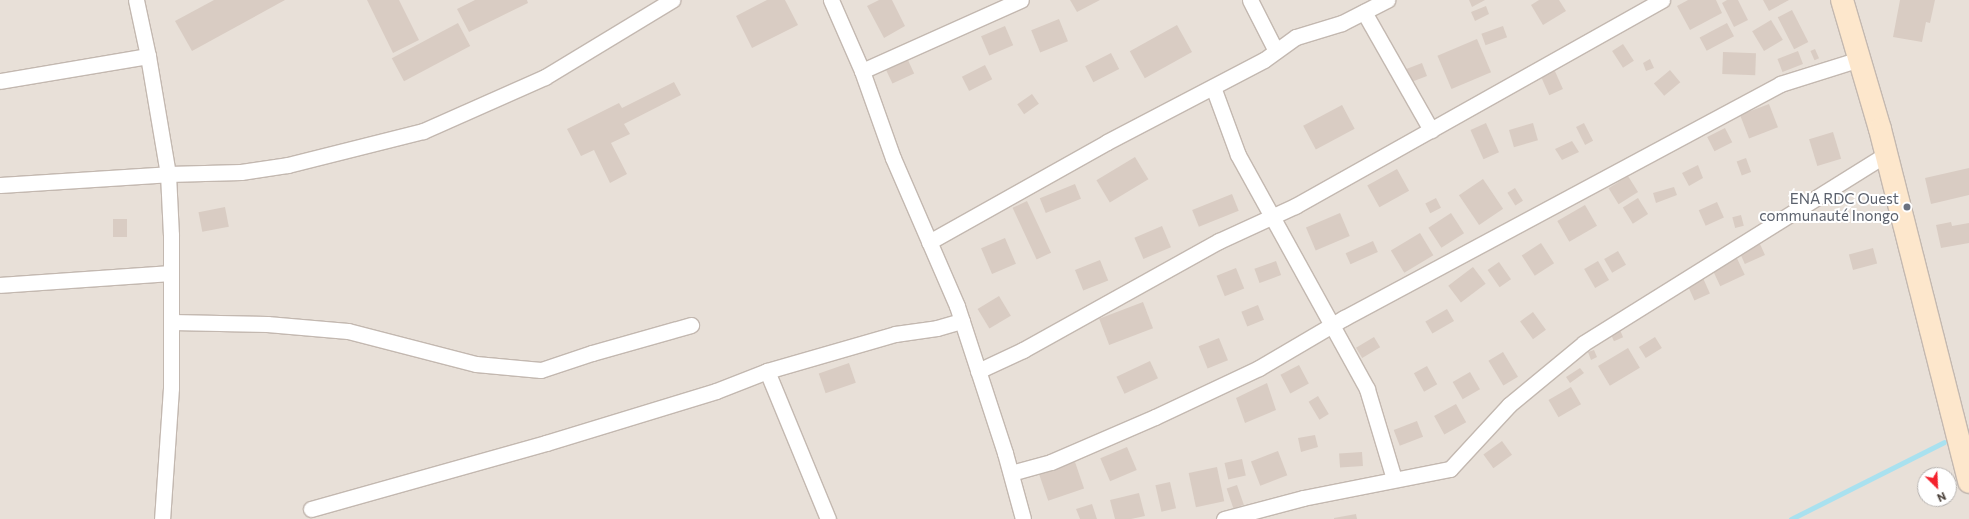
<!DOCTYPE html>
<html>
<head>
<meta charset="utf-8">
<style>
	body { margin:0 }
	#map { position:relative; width:1969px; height:519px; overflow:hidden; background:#f5efea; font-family:Commissioner,sans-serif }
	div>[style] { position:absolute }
	.residential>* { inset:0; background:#e8e0d8 }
	.stream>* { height:5px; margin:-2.5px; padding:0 2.5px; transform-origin:2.5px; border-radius:2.5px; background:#a9e1ef }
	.building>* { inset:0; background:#d9ccc3; transform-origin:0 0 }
	.roads { filter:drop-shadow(1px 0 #c3b8b0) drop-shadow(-1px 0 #c3b8b0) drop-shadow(0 1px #c3b8b0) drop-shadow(0 -1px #c3b8b0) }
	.street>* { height:15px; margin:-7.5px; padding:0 7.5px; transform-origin:7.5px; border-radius:7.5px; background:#fff }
	.secondary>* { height:22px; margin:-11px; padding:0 11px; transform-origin:11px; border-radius:11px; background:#fde7cc }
	.dots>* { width:11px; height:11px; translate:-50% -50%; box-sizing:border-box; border:2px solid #fff; border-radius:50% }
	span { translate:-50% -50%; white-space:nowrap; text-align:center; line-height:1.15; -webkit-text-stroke:4px #fff; paint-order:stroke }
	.worship-label { font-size:15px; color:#5b616d }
	.right { translate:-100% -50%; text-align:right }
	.north { position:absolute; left:1917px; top:467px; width:40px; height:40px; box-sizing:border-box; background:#fff; border:1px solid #b6b2af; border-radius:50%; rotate:156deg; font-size:11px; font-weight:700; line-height:16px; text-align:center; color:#493f38 }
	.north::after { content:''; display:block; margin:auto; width:14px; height:18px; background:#f4222d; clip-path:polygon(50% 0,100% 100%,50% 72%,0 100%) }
</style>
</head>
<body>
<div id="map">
	<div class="residential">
		<div style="clip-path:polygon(evenodd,0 0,1969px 0,1969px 519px,0 519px,0 0,1925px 475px,1949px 475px,1949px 499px,1925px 499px,1925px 475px)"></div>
	</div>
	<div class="stream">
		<div style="left:1791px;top:519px;width:171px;rotate:-26.7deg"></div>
	</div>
	<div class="building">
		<div style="clip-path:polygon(214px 0,285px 0,192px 51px,175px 21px)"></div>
		<div style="clip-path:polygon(367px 0,399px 0,419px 40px,393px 53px)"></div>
		<div style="clip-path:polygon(475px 0,527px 0,528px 3px,469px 32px,457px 9px)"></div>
		<div style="clip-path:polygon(767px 0,785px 0,798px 25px,752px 48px,736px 16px)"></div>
		<div style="clip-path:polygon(879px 0,892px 0,905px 26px,884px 38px,867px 6px)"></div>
		<div style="clip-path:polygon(1070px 0,1100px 0,1077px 12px)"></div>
		<div style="clip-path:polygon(1469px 0,1485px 0,1472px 7px)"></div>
		<div style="clip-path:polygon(1539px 0,1559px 0,1566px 11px,1543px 25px,1531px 5px)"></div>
		<div style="clip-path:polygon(1688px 0,1716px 0,1722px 13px,1690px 30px,1677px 6px)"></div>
		<div style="clip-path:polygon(1727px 0,1738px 0,1748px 20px,1734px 27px,1722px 3px)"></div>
		<div style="clip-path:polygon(1763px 0,1789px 0,1769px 11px)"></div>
		<div style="clip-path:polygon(1900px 0,1935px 0,1930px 23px,1926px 22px,1922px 42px,1893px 37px)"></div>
		<div style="clip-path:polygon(1486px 6px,1489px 14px,1475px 21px,1471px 12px)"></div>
		<div style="left:1792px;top:10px;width:36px;height:16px;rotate:63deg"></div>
		<div style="left:1059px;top:19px;width:24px;height:30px;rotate:68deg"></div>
		<div style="left:1771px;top:20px;width:23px;height:22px;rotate:59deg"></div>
		<div style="left:458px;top:23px;width:26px;height:75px;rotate:62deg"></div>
		<div style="left:1727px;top:23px;width:15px;height:31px;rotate:62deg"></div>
		<div style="left:1177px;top:25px;width:31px;height:54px;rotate:61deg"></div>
		<div style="left:1005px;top:26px;width:21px;height:26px;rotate:67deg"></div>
		<div style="left:1503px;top:26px;width:12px;height:23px;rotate:70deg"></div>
		<div style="left:1477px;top:39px;width:36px;height:43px;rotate:67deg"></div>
		<div style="left:1623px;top:44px;width:20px;height:13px;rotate:57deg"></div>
		<div style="left:1815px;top:49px;width:10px;height:5px;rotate:66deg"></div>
		<div style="left:1798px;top:51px;width:14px;height:22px;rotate:69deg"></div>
		<div style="left:1723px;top:52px;width:33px;height:22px;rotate:2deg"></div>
		<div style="left:1111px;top:53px;width:18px;height:29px;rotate:63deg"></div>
		<div style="left:907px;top:58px;width:17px;height:24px;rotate:65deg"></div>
		<div style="clip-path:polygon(1650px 59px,1654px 68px,1646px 71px,1643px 63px)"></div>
		<div style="left:1422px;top:63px;width:14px;height:21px;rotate:69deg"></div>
		<div style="left:985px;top:65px;width:16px;height:26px;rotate:63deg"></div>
		<div style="left:1554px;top:69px;width:22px;height:15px;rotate:66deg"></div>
		<div style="left:1670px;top:70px;width:16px;height:21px;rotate:50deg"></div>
		<div style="clip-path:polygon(674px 82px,681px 95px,624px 124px,630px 134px,611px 143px,627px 174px,610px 183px,594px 150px,581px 156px,567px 129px,619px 103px,622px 108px)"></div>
		<div style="left:1032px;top:94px;width:12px;height:18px;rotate:55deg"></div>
		<div style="left:1769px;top:104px;width:25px;height:31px;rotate:69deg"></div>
		<div style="left:1342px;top:105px;width:27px;height:44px;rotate:62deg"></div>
		<div style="left:1486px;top:123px;width:32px;height:17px;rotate:66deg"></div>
		<div style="left:1533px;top:123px;width:18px;height:25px;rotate:74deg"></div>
		<div style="left:1584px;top:123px;width:20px;height:9px;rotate:63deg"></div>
		<div style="left:1725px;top:128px;width:16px;height:20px;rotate:63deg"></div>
		<div style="left:1833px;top:132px;width:28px;height:25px;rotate:73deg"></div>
		<div style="clip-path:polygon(1572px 141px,1579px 152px,1562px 160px,1555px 149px)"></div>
		<div style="left:1135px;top:157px;width:26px;height:45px;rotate:59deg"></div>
		<div style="left:1746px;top:158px;width:15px;height:10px;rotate:70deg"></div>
		<div style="clip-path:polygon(1698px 165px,1703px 178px,1689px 186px,1682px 173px)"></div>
		<div style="clip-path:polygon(1969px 168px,1969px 195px,1931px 204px,1925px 178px)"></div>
		<div style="left:1397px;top:169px;width:25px;height:34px;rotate:61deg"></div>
		<div style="left:1628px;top:176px;width:19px;height:23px;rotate:58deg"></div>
		<div style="left:1483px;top:179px;width:36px;height:29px;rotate:56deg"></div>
		<div style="left:1075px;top:184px;width:16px;height:38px;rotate:68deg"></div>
		<div style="clip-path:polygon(1674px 187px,1677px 195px,1656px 203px,1653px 193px)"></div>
		<div style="left:1515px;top:188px;width:15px;height:9px;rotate:58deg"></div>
		<div style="left:1232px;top:194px;width:18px;height:43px;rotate:68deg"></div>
		<div style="left:1436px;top:198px;width:11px;height:12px;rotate:63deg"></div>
		<div style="left:1638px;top:198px;width:19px;height:18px;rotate:58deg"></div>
		<div style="left:1027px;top:201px;width:57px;height:16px;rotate:65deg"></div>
		<div style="left:1717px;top:202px;width:17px;height:20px;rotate:66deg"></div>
		<div style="left:1585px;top:205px;width:24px;height:32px;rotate:60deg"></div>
		<div style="left:225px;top:207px;width:20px;height:27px;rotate:79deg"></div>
		<div style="left:1340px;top:213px;width:25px;height:37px;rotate:67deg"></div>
		<div style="left:1451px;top:213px;width:24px;height:27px;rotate:57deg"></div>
		<div style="left:1741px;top:215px;width:11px;height:9px;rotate:75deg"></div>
		<div style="left:113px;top:219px;width:14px;height:18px"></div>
		<div style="clip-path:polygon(1951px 222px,1952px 226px,1969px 223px,1969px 243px,1941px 248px,1936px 225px)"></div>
		<div style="left:1162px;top:226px;width:23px;height:30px;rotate:67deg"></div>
		<div style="left:1420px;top:233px;width:26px;height:34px;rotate:59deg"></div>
		<div style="left:1756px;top:235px;width:22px;height:22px;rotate:66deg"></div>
		<div style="left:1005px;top:238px;width:28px;height:26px;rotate:67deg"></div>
		<div style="left:1373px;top:241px;width:12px;height:30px;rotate:66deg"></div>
		<div style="left:1541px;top:243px;width:24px;height:23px;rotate:57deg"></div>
		<div style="left:1873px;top:248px;width:16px;height:25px;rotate:75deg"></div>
		<div style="left:1618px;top:251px;width:16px;height:16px;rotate:60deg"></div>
		<div style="left:1735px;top:254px;width:23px;height:27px;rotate:65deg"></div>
		<div style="left:1100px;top:260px;width:22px;height:27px;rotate:68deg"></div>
		<div style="left:1276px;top:261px;width:15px;height:23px;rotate:70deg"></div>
		<div style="left:1598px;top:261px;width:22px;height:16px;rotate:60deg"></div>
		<div style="left:1499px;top:262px;width:21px;height:14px;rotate:55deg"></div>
		<div style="left:1473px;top:267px;width:21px;height:31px;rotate:53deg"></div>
		<div style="left:1236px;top:268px;width:22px;height:21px;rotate:68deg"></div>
		<div style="left:1703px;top:278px;width:17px;height:17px;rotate:66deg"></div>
		<div style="left:999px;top:296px;width:23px;height:25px;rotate:59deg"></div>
		<div style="left:1143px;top:302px;width:28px;height:47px;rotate:69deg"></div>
		<div style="left:1258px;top:305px;width:16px;height:18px;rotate:68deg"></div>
		<div style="left:1447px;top:309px;width:14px;height:25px;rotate:60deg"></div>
		<div style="left:1533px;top:312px;width:22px;height:16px;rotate:54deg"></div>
		<div style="left:1620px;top:330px;width:8px;height:10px;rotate:67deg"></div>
		<div style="left:1374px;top:337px;width:12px;height:21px;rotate:59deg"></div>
		<div style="left:1655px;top:337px;width:13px;height:19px;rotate:58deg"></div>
		<div style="left:1219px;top:338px;width:24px;height:22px;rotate:68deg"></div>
		<div style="left:1628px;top:348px;width:23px;height:35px;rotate:59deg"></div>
		<div style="clip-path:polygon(1594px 350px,1597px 357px,1591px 360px,1588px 352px)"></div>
		<div style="left:1503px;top:352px;width:29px;height:17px;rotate:59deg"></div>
		<div style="left:1150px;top:361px;width:19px;height:37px;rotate:65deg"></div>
		<div style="left:849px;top:363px;width:21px;height:32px;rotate:71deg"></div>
		<div style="left:1299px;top:365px;width:21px;height:21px;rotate:62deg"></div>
		<div style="left:1427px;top:366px;width:21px;height:15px;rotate:61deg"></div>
		<div style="clip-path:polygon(1580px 368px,1584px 373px,1570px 383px,1566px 377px)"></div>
		<div style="left:1470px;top:372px;width:20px;height:20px;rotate:60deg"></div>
		<div style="clip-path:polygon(1267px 383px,1276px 410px,1245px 423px,1236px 398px)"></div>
		<div style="left:1571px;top:387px;width:20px;height:26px;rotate:60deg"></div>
		<div style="left:1318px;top:396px;width:21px;height:11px;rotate:59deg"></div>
		<div style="left:1456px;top:404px;width:21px;height:25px;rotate:61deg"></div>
		<div style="left:1417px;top:421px;width:17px;height:25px;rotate:69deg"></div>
		<div style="clip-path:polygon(1315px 435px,1318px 447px,1301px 452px,1298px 438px)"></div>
		<div style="left:1502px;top:441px;width:17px;height:23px;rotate:54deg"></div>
		<div style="left:1127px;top:447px;width:25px;height:29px;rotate:67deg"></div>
		<div style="left:1278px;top:451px;width:26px;height:29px;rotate:69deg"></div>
		<div style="left:1362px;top:452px;width:14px;height:23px;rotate:86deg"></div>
		<div style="left:1242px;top:459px;width:17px;height:18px;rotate:77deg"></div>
		<div style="left:1075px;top:462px;width:28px;height:38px;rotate:71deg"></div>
		<div style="left:1217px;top:467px;width:35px;height:29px;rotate:78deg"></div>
		<div style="left:1170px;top:482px;width:27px;height:15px;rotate:77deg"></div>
		<div style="left:1237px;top:485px;width:21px;height:11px;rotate:71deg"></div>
		<div style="clip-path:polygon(1139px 493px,1145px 516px,1131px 519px,1115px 519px,1110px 500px)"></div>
		<div style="clip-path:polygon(1092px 504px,1097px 519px,1080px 519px,1076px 509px)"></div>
		<div style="clip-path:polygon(1356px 514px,1357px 519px,1334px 519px,1334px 518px)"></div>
	</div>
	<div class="roads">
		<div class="street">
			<div style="left:136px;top:0;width:57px;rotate:77.9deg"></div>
			<div style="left:148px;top:56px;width:120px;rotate:80.4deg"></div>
			<div style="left:168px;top:174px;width:61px;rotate:87.2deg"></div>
			<div style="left:171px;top:235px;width:153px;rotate:90deg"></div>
			<div style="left:171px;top:388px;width:131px;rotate:93.9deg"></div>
			<div style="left:831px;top:0;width:77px;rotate:66.4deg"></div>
			<div style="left:862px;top:71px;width:92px;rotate:70.4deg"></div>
			<div style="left:893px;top:158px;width:161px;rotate:66.6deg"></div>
			<div style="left:957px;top:306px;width:155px;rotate:71.9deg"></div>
			<div style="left:1005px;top:453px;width:68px;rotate:74.7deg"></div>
			<div style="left:1250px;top:0;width:57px;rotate:63deg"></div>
			<div style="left:1364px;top:12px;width:136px;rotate:60.4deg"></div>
			<div style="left:862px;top:71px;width:174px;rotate:-24.1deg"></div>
			<div style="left:0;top:81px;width:150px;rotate:-9.6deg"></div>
			<div style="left:1213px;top:87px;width:72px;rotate:69.8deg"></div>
			<div style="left:1238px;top:155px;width:267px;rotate:61.1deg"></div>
			<div style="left:1367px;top:389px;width:94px;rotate:73.3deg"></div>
			<div style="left:0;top:185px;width:168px;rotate:-3.7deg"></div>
			<div style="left:168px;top:174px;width:73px;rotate:-1.6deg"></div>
			<div style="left:241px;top:172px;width:48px;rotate:-8.5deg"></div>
			<div style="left:288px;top:165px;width:139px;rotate:-14.1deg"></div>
			<div style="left:423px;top:131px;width:133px;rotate:-23.9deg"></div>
			<div style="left:545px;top:77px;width:149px;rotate:-31.2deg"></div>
			<div style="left:929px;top:242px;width:204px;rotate:-29.3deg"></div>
			<div style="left:1107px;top:142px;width:177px;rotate:-27.6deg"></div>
			<div style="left:1264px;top:60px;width:39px;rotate:-36deg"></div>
			<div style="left:1296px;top:37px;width:48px;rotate:-16.9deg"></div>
			<div style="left:1342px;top:23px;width:51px;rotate:-27.1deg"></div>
			<div style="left:0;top:285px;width:171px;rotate:-4deg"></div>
			<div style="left:172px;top:322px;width:95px;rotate:1.2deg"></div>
			<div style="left:267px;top:324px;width:81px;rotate:4.9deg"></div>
			<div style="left:348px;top:331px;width:132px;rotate:14.5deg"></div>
			<div style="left:476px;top:364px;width:65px;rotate:5.3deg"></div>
			<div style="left:541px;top:370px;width:54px;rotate:-18.4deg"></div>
			<div style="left:592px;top:353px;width:103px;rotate:-15.8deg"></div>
			<div style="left:767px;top:371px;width:160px;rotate:67.6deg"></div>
			<div style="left:978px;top:371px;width:50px;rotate:-25deg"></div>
			<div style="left:1023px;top:350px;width:224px;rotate:-29.1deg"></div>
			<div style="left:1219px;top:241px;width:84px;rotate:-24.7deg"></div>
			<div style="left:1295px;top:206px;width:421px;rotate:-29.3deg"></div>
			<div style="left:1011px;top:473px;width:41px;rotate:-15.4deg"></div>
			<div style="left:1051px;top:462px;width:113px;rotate:-23.4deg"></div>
			<div style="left:1155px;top:417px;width:115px;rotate:-25.2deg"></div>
			<div style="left:1259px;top:368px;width:99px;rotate:-30.5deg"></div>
			<div style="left:1344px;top:318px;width:495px;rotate:-28.2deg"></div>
			<div style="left:1780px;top:84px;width:84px;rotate:-17.4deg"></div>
			<div style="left:311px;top:509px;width:244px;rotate:-15.7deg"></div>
			<div style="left:546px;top:443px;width:178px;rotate:-17deg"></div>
			<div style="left:716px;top:391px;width:55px;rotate:-21.4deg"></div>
			<div style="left:767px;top:371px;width:133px;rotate:-16.1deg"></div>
			<div style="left:895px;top:334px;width:42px;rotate:-8.1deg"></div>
			<div style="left:937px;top:328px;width:26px;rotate:-16deg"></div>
			<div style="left:1224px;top:519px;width:82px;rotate:-14.9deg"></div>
			<div style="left:1303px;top:498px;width:150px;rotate:-11.2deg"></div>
			<div style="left:1450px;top:469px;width:87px;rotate:-47.3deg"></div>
			<div style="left:1509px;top:405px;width:97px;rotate:-39.6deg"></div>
			<div style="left:1584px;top:343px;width:356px;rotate:-32deg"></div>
		</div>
		<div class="secondary">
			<div style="left:1842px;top:0;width:134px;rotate:73.6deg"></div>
			<div style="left:1880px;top:129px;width:364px;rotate:75.8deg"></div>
		</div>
	</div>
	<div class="dots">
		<div style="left:1907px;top:207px;background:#6b7280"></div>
	</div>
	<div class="worship-label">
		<span class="right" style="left:1899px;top:207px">ENA RDC Ouest<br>communauté Inongo</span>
	</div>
	<div class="north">N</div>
</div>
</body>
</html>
